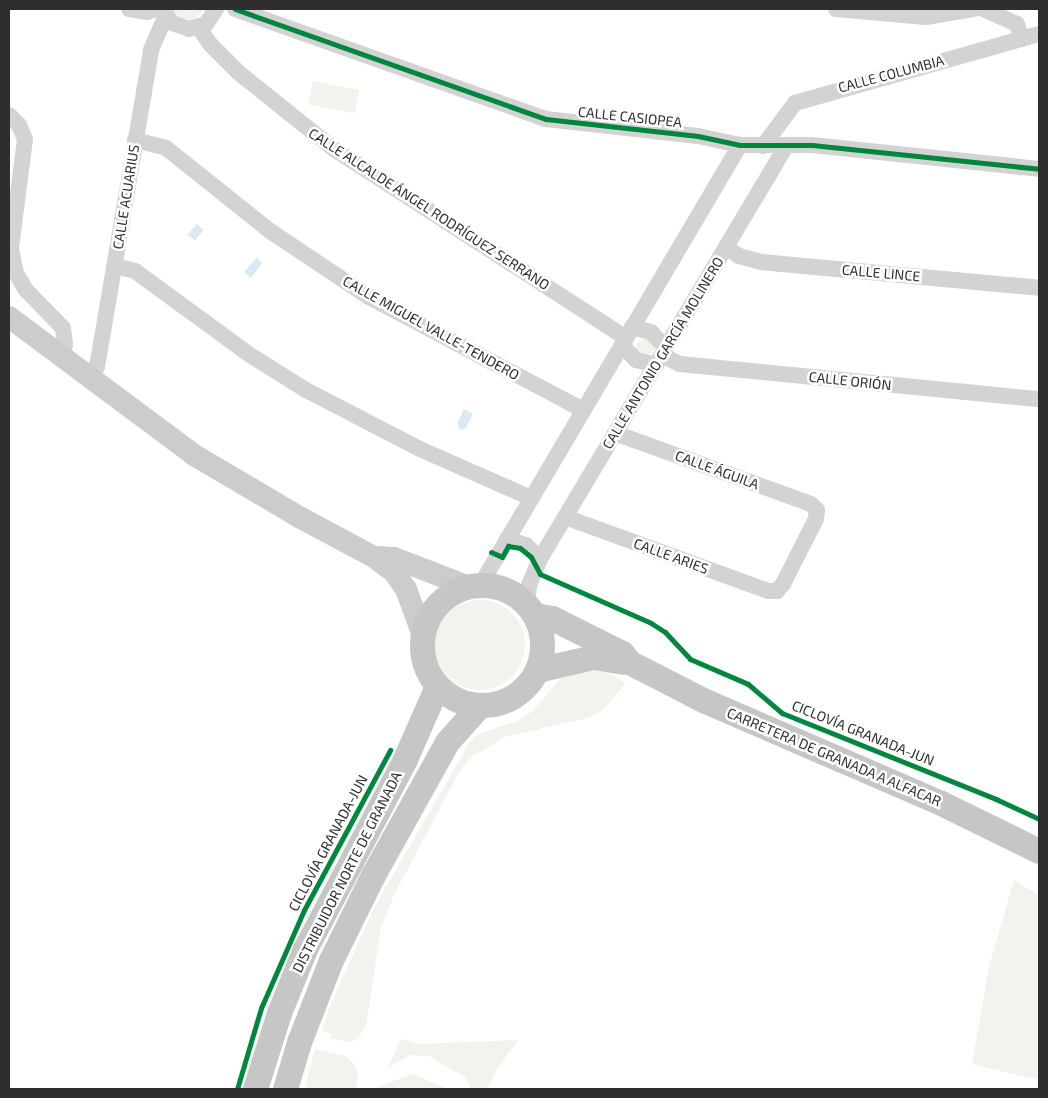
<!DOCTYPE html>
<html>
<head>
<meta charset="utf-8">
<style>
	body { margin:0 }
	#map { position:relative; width:1048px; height:1098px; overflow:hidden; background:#fff; font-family:"Exo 2",sans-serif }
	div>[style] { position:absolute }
	.green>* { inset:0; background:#f1f4ec; transform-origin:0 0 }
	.round { border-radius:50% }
	.water>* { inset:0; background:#d9ebf0; transform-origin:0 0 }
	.street>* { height:16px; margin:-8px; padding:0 8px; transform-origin:8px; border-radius:8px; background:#d3d3d3 }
	.secondary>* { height:22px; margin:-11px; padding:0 11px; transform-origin:11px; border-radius:11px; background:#ccc }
	.primary>* { height:25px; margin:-12.5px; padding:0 12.5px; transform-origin:12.5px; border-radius:12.5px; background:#c6c6c6 }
	.primary>.ring { margin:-12.5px; padding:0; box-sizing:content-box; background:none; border:25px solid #c6c6c6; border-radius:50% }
	.cycleway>* { height:5px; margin:-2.5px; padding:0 2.5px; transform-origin:2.5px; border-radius:2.5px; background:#00873e }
	span { translate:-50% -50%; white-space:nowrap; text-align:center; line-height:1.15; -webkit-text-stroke:5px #fff; paint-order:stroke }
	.street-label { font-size:14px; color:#2e2e2e }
	.frame { position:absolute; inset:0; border:10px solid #2e2e2e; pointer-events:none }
</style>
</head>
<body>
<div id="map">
	<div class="green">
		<div style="clip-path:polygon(172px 9px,206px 9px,192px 20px,181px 18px)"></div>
		<div style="left:313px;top:81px;width:47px;height:24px;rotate:11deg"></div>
		<div class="round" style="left:636px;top:339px;width:18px;height:18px"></div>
		<div class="round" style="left:435px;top:600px;width:90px;height:90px"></div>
		<div style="clip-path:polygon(588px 670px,608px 673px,626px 683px,603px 710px,587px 718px,505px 737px,470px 758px,458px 774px,394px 895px,381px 928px,366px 1026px,358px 1038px,351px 1042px,330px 1038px,332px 1034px,322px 1031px,330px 1006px,373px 910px,468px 745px,478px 734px,517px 721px,533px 711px,560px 679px)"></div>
		<div style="clip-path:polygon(1014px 880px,1039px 895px,1039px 1080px,972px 1064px,989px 966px)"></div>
		<div style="clip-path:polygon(401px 1039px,419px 1044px,518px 1040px,496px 1070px,488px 1089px,471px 1089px,466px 1078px,429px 1056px,410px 1055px,388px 1068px)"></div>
		<div style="clip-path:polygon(315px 1049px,345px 1056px,355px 1065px,358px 1075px,356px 1089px,305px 1089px)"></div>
		<div style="clip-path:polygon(413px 1074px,448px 1089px,372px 1089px)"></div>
	</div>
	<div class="water">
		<div style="left:197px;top:224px;width:9px;height:14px;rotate:41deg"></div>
		<div style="clip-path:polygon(257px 257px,262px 263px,251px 278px,244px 272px)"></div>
		<div style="clip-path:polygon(464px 409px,473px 414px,466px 428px,461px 430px,457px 424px)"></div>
	</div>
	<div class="street">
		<div style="left:129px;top:9px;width:18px;rotate:9deg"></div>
		<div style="left:147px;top:12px;width:9px;rotate:-21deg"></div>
		<div style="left:163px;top:9px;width:17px;rotate:57deg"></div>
		<div style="left:172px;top:23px;width:18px;rotate:19deg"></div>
		<div style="left:189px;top:29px;width:18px;rotate:-16deg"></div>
		<div style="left:206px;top:24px;width:18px;rotate:-56deg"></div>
		<div style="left:235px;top:9px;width:330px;rotate:19.5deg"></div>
		<div style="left:546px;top:119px;width:153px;rotate:6.4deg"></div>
		<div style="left:698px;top:136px;width:43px;rotate:12.1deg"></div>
		<div style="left:740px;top:145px;width:72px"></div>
		<div style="left:812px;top:145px;width:228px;rotate:6deg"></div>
		<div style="left:836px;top:9px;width:90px;rotate:5.1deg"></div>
		<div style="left:926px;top:17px;width:49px;rotate:-9.5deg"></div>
		<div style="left:983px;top:9px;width:37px;rotate:24deg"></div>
		<div style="left:1017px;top:24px;width:16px;rotate:72deg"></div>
		<div style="left:199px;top:28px;width:19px;rotate:55deg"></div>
		<div style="left:210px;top:44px;width:41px;rotate:45deg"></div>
		<div style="left:239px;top:73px;width:122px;rotate:38.7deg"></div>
		<div style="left:334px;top:149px;width:348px;rotate:32.9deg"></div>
		<div style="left:9px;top:115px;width:14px;rotate:45deg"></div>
		<div style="left:19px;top:125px;width:15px;rotate:67deg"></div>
		<div style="left:25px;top:139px;width:111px;rotate:97.3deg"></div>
		<div style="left:11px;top:249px;width:25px;rotate:78deg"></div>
		<div style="left:16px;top:273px;width:20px;rotate:60deg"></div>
		<div style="left:26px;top:290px;width:53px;rotate:45.8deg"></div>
		<div style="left:63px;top:328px;width:17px;rotate:83deg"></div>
		<div style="left:65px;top:345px;width:12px;rotate:125deg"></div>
		<div style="left:135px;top:140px;width:32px;rotate:14deg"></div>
		<div style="left:166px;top:148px;width:133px;rotate:38.6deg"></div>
		<div style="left:270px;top:231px;width:119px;rotate:33.7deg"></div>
		<div style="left:369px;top:297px;width:242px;rotate:27.8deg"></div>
		<div style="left:763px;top:146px;width:54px;rotate:-53.3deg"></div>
		<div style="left:795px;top:103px;width:254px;rotate:-15.8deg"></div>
		<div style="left:726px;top:247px;width:16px;rotate:35deg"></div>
		<div style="left:739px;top:256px;width:23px;rotate:15deg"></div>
		<div style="left:761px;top:262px;width:279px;rotate:5.3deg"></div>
		<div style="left:115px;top:266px;width:21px;rotate:14deg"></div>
		<div style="left:135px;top:271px;width:142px;rotate:36.1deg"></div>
		<div style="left:250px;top:355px;width:66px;rotate:32deg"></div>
		<div style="left:306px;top:390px;width:128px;rotate:27.4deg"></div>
		<div style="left:420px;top:449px;width:121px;rotate:23.8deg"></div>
		<div style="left:632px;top:327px;width:20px;rotate:15deg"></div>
		<div style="left:651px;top:332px;width:22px;rotate:47deg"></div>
		<div style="left:622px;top:345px;width:21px;rotate:47deg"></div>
		<div style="left:636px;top:360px;width:21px;rotate:14deg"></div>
		<div style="left:662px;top:355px;width:20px;rotate:27deg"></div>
		<div style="left:680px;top:364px;width:361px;rotate:5.6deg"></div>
		<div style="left:89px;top:379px;width:14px;rotate:-56deg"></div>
		<div style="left:97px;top:367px;width:322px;rotate:-80.3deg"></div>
		<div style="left:151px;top:50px;width:38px;rotate:-67deg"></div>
		<div style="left:565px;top:517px;width:216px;rotate:20deg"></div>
		<div style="left:768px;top:591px;width:9px"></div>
		<div style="left:777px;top:591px;width:9px;rotate:-49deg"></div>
		<div style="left:783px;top:584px;width:73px;rotate:-63.1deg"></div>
		<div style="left:816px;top:519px;width:9px;rotate:-84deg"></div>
		<div style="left:817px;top:510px;width:8px;rotate:-135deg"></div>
		<div style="left:811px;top:504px;width:208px;rotate:-160.1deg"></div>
		<div style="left:507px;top:539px;width:20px;rotate:18deg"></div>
		<div style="left:526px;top:545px;width:20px;rotate:45deg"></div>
		<div style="left:481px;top:584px;width:510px;rotate:-59.46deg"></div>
		<div style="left:527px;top:605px;width:20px;rotate:-84deg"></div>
		<div style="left:529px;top:585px;width:28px;rotate:-67deg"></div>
		<div style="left:540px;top:559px;width:480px;rotate:-59.2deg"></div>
	</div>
	<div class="secondary">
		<div style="left:9px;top:317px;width:231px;rotate:36.7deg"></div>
		<div style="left:194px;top:455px;width:124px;rotate:30.5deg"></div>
		<div style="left:301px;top:518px;width:83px;rotate:28.1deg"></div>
		<div style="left:374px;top:557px;width:25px;rotate:37deg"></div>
		<div style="left:394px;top:572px;width:21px;rotate:55deg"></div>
		<div style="left:406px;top:589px;width:47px;rotate:70deg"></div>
		<div style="left:378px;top:557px;width:16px;rotate:4deg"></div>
		<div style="left:394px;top:558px;width:78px;rotate:21deg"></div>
	</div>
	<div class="primary">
		<div class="ring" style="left:422px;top:585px;width:95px;height:95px"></div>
		<div style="left:535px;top:615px;width:17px;rotate:10deg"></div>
		<div style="left:552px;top:618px;width:78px;rotate:26.6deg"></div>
		<div style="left:622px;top:653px;width:11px;rotate:52deg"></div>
		<div style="left:629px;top:662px;width:83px;rotate:27.2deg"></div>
		<div style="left:703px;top:700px;width:259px;rotate:23.4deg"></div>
		<div style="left:941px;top:803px;width:109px;rotate:26.1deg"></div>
		<div style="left:537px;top:670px;width:57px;rotate:-13.1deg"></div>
		<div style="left:593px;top:657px;width:31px;rotate:9deg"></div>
		<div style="left:255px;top:1089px;width:80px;rotate:-72.5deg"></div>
		<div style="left:279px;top:1013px;width:69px;rotate:-67.9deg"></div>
		<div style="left:305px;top:949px;width:215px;rotate:-62.2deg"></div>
		<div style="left:405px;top:759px;width:80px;rotate:-66.3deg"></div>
		<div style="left:285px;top:1089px;width:49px;rotate:-73.4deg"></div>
		<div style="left:299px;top:1042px;width:88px;rotate:-68.7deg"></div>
		<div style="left:331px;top:960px;width:95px;rotate:-63.7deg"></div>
		<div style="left:373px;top:875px;width:152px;rotate:-60.9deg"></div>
		<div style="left:447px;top:742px;width:48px;rotate:-48.4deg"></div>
	</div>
	<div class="cycleway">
		<div style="left:235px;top:9px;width:330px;rotate:19.5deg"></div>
		<div style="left:546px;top:119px;width:153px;rotate:6.4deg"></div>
		<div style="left:698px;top:136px;width:43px;rotate:12.1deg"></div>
		<div style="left:740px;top:145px;width:72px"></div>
		<div style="left:812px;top:145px;width:228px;rotate:6deg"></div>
		<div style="left:491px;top:552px;width:12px;rotate:24deg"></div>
		<div style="left:502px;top:557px;width:13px;rotate:-61deg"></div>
		<div style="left:508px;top:546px;width:12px;rotate:9deg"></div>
		<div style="left:520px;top:548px;width:14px;rotate:39deg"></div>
		<div style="left:531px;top:557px;width:19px;rotate:62deg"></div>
		<div style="left:540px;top:574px;width:121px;rotate:23.8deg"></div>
		<div style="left:651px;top:623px;width:17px;rotate:33deg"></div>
		<div style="left:665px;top:632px;width:37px;rotate:47deg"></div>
		<div style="left:690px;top:659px;width:63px;rotate:23.3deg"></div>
		<div style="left:748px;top:684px;width:45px;rotate:40.5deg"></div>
		<div style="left:782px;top:713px;width:231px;rotate:21.9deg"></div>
		<div style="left:996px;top:799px;width:47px;rotate:24.9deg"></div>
		<div style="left:237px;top:1089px;width:84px;rotate:-73.5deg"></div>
		<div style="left:261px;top:1008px;width:107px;rotate:-66.3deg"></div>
		<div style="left:304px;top:910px;width:182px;rotate:-61.7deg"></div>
	</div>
	<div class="street-label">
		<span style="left:891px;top:74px;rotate:-15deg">CALLE COLUMBIA</span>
		<span style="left:630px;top:117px;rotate:6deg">CALLE CASIOPEA</span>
		<span style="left:126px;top:197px;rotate:-81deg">CALLE ACUARIUS</span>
		<span style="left:429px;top:209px;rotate:33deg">CALLE ALCALDE ÁNGEL RODRÍGUEZ SERRANO</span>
		<span style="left:881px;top:273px;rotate:5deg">CALLE LINCE</span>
		<span style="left:431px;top:328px;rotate:29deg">CALLE MIGUEL VALLE-TENDERO</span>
		<span style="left:663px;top:353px;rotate:-59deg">CALLE ANTONIO GARCÍA MOLINERO</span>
		<span style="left:850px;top:381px;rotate:6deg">CALLE ORIÓN</span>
		<span style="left:717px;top:470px;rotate:20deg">CALLE ÁGUILA</span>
		<span style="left:671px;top:556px;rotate:20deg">CALLE ARIES</span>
		<span style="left:863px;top:733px;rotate:22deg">CICLOVÍA GRANADA-JUN</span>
		<span style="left:834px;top:757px;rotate:23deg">CARRETERA DE GRANADA A ALFACAR</span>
		<span style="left:328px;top:843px;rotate:-62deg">CICLOVÍA GRANADA-JUN</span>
		<span style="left:347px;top:872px;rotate:-63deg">DISTRIBUIDOR NORTE DE GRANADA</span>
	</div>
	<div class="frame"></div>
</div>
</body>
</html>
